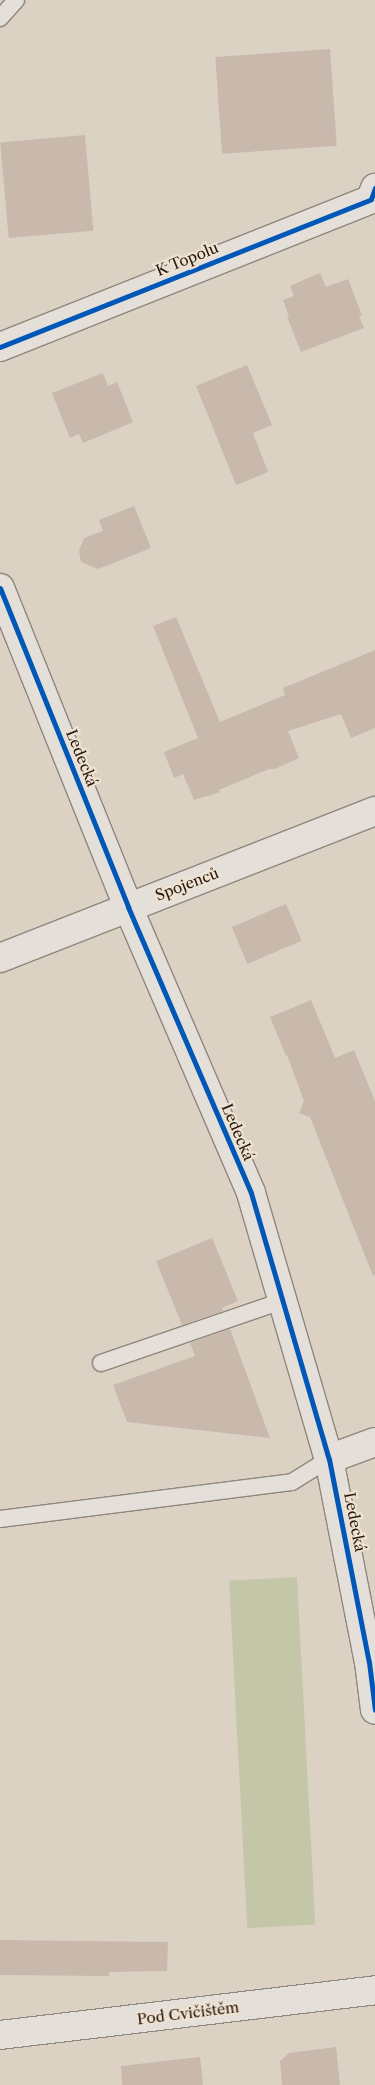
<!DOCTYPE html>
<html>
<head>
<meta charset="utf-8">
<style>
	body { margin:0 }
	#map { position:relative; width:375px; height:2085px; overflow:hidden; background:#dbd2c4; font-family:"Libre Caslon Text",serif }
	div>[style] { position:absolute }
	.green>* { inset:0; background:#c4c6a8; transform-origin:0 0 }
	.building>* { inset:0; background:#c9b8ac; transform-origin:0 0 }
	.roads { filter:drop-shadow(1px 0 #8f867d) drop-shadow(-1px 0 #8f867d) drop-shadow(0 1px #8f867d) drop-shadow(0 -1px #8f867d) }
	.service>* { height:16px; margin:-8px; padding:0 8px; transform-origin:8px; border-radius:8px; background:#e4dfd8 }
	.minor>* { height:28px; margin:-14px; padding:0 14px; transform-origin:14px; border-radius:14px; background:#e4dfd8 }
	.cycleway>* { height:5px; margin:-2.5px; padding:0 2.5px; transform-origin:2.5px; border-radius:2.5px; background:#0057b8 }
	span { translate:-50% -50%; white-space:nowrap; text-align:center; line-height:1.15; -webkit-text-stroke:4.5px #ede3d3; paint-order:stroke }
	.street-label { font-size:15px; color:#2d160d }
</style>
</head>
<body>
<div id="map">
	<div class="green">
		<div style="left:297px;top:1577px;width:348px;height:68px;rotate:87deg"></div>
	</div>
	<div class="building">
		<div style="left:330px;top:49px;width:97px;height:115px;rotate:86deg"></div>
		<div style="left:85px;top:135px;width:96px;height:85px;rotate:85deg"></div>
		<div style="clip-path:polygon(320px 273px,326px 287px,348px 279px,362px 315px,359px 316px,364px 328px,301px 352px,287px 317px,289px 316px,283px 300px,294px 296px,290px 286px)"></div>
		<div style="clip-path:polygon(247px 365px,272px 425px,253px 433px,268px 472px,236px 485px,196px 386px)"></div>
		<div style="clip-path:polygon(103px 373px,108px 386px,117px 382px,133px 422px,83px 443px,79px 434px,70px 438px,52px 393px)"></div>
		<div style="clip-path:polygon(134px 506px,151px 548px,98px 569px,81px 562px,79px 551px,84px 538px,103px 531px,99px 520px)"></div>
		<div style="clip-path:polygon(176px 617px,220px 722px,285px 695px,283px 688px,375px 650px,375px 728px,351px 738px,341px 714px,288px 731px,299px 758px,275px 769px,269px 769px,219px 790px,220px 792px,194px 800px,183px 774px,174px 778px,164px 752px,198px 738px,153px 626px)"></div>
		<div style="left:286px;top:904px;width:40px;height:59px;rotate:67deg"></div>
		<div style="clip-path:polygon(311px 1000px,335px 1058px,354px 1050px,375px 1101px,375px 1275px,373px 1276px,310px 1117px,299px 1113px,304px 1101px,287px 1055px,286px 1056px,270px 1017px)"></div>
		<div style="clip-path:polygon(212px 1238px,238px 1301px,222px 1308px,223px 1311px,182px 1325px,156px 1261px)"></div>
		<div style="clip-path:polygon(230px 1329px,270px 1438px,127px 1422px,113px 1385px,195px 1356px,190px 1343px)"></div>
		<div style="clip-path:polygon(0 1940px,168px 1942px,167px 1971px,109px 1972px,109px 1976px,0 1975px)"></div>
		<div style="clip-path:polygon(336px 2047px,340px 2085px,282px 2085px,280px 2061px,289px 2053px)"></div>
		<div style="clip-path:polygon(200px 2057px,203px 2085px,122px 2085px,121px 2066px)"></div>
	</div>
	<div class="roads">
		<div class="service">
			<div style="left:0;top:18px;width:24px;rotate:-48deg"></div>
			<div style="left:101px;top:1363px;width:191px;rotate:-18.9deg"></div>
			<div style="left:0;top:1519px;width:294px;rotate:-7.2deg"></div>
			<div style="left:292px;top:1482px;width:44px;rotate:-31.9deg"></div>
		</div>
		<div class="minor">
			<div style="left:0;top:347px;width:399px;rotate:-21.7deg"></div>
			<div style="left:371px;top:199px;width:12px;rotate:-70deg"></div>
			<div style="left:0;top:588px;width:344px;rotate:68.1deg"></div>
			<div style="left:128px;top:907px;width:311px;rotate:66.7deg"></div>
			<div style="left:251px;top:1193px;width:277px;rotate:73.7deg"></div>
			<div style="left:329px;top:1459px;width:207px;rotate:78.9deg"></div>
			<div style="left:369px;top:1662px;width:48px;rotate:82.9deg"></div>
			<div style="left:0;top:958px;width:403px;rotate:-21.4deg"></div>
			<div style="left:329px;top:1459px;width:49px;rotate:-20.3deg"></div>
			<div style="left:0;top:2035px;width:378px;rotate:-6.8deg"></div>
		</div>
	</div>
	<div class="cycleway">
		<div style="left:0;top:347px;width:399px;rotate:-21.7deg"></div>
		<div style="left:371px;top:199px;width:12px;rotate:-70deg"></div>
		<div style="left:0;top:588px;width:344px;rotate:68.1deg"></div>
		<div style="left:128px;top:907px;width:311px;rotate:66.7deg"></div>
		<div style="left:251px;top:1193px;width:277px;rotate:73.7deg"></div>
		<div style="left:329px;top:1459px;width:207px;rotate:78.9deg"></div>
		<div style="left:369px;top:1662px;width:48px;rotate:82.9deg"></div>
	</div>
	<div class="street-label">
		<span style="left:187px;top:259px;rotate:-22deg">K Topolu</span>
		<span style="left:82px;top:758px;rotate:68deg">Ledecká</span>
		<span style="left:187px;top:884px;rotate:-21deg">Spojenců</span>
		<span style="left:238px;top:1132px;rotate:67deg">Ledecká</span>
		<span style="left:355px;top:1522px;rotate:79deg">Ledecká</span>
		<span style="left:188px;top:2013px;rotate:-7deg">Pod Cvičištěm</span>
	</div>
</div>
</body>
</html>
